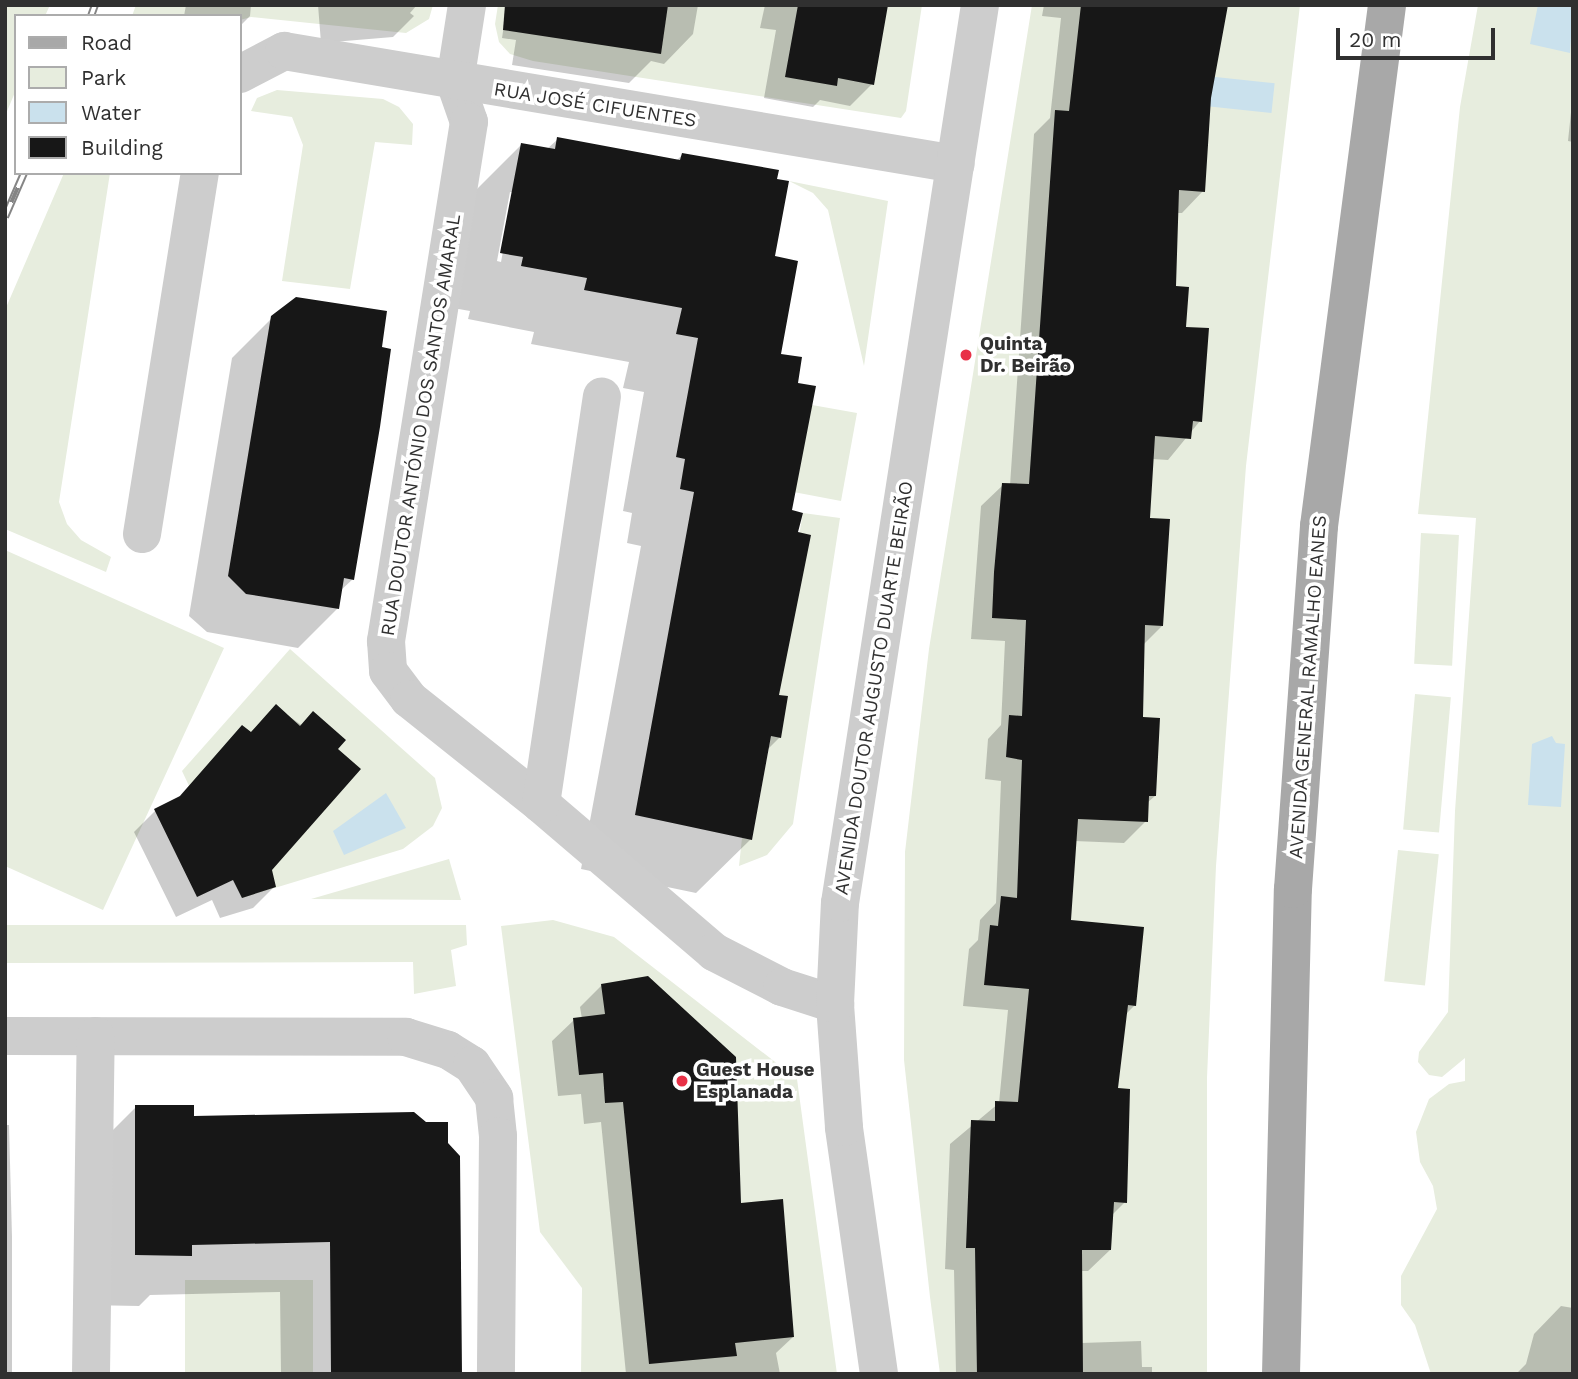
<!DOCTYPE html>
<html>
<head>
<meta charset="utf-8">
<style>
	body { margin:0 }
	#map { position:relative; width:1578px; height:1379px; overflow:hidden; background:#fff; font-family:"Work Sans",sans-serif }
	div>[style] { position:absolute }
	.green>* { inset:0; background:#e7edde; transform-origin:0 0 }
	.water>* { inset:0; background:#cae1ed; transform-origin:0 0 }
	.shadow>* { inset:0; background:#0003 }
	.building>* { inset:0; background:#171717 }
	.minor>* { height:38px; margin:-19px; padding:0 19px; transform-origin:19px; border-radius:19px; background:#cdcdcd }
	.primary>* { height:38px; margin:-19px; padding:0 19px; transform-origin:19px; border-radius:19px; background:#a8a8a8 }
	.rail>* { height:8px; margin-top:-4px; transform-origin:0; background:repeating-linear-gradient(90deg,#fff 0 16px,#858585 0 32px); box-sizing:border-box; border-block:2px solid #858585 }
	.dots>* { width:19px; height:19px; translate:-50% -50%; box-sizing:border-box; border:4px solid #fff; border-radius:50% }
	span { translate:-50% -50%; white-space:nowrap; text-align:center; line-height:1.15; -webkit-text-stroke:7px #fff; paint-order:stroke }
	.street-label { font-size:19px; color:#303030 }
	.poi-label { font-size:19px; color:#303030; font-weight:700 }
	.left { translate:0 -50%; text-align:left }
	.frame { position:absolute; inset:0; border:7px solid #303030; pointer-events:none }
	.legend { position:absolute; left:14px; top:14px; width:228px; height:161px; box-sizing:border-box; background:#fff; border:2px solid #acacac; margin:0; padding:9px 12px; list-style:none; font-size:21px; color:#303030 }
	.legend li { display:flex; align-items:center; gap:14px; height:35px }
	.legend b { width:35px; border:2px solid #acacac }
	.scale { position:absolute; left:1336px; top:28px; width:159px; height:32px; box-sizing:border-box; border:4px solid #303030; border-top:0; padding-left:9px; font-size:21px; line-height:24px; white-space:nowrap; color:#303030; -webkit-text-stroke:5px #fff; paint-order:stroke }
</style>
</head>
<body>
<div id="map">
	<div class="green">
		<div style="clip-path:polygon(5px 5px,50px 5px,45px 16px,16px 16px,16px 90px,5px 116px)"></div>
		<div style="clip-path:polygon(136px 5px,433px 5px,429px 19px,406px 33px,251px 17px,240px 20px,240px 16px,132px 16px)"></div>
		<div style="clip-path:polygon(498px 5px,922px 5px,906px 111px,901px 118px,533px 61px,510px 54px,499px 42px,495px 24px)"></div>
		<div style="clip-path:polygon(1032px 5px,1300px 5px,1246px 466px,1216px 866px,1207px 1078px,1207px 1374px,940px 1374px,930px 1297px,904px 1060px,905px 852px,929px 649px)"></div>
		<div style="clip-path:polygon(1478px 5px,1573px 5px,1573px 1374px,1431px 1374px,1415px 1325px,1401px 1305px,1401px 1276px,1437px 1209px,1433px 1186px,1420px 1162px,1416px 1132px,1429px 1099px,1449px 1084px,1465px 1081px,1465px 1058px,1442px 1077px,1429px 1075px,1418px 1062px,1419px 1052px,1448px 1012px,1455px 811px,1476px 518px,1418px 514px,1460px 107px)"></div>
		<div style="clip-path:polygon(277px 90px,383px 99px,399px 107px,413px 124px,412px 145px,375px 142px,350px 289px,282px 281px,303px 145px,292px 117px,251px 111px,257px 98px)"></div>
		<div style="clip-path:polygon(64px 173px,110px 173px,59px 502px,67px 524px,81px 540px,111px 557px,106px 572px,5px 529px,5px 310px)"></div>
		<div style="clip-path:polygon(789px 181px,888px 201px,864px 366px,828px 210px,813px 193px)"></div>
		<div style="clip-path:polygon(812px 405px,857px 413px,841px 501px,783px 490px)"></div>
		<div style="clip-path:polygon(803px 513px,840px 518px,793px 824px,767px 855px,739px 866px,742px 838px,752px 839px,771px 736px,778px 652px)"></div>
		<div style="left:1421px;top:533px;width:38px;height:131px;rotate:3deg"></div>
		<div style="clip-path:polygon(5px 550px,224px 648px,103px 910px,5px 866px)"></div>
		<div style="clip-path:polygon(290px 649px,435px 778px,442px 808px,433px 826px,403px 849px,242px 898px,182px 771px)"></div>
		<div style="left:1415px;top:694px;width:36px;height:136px;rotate:5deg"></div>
		<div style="left:1398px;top:850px;width:41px;height:132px;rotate:6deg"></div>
		<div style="clip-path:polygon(449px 859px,461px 900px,311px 899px)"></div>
		<div style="clip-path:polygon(553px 920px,614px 937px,797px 1079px,837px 1374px,581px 1374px,582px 1288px,540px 1232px,501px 926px)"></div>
		<div style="clip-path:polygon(5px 925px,466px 925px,467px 945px,451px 950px,456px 986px,414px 994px,413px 962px,5px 963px)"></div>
		<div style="left:185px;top:1280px;width:128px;height:94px"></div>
	</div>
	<div class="water">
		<div style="clip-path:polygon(1538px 5px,1573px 5px,1570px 53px,1530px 44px)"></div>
		<div style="left:1206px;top:76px;width:69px;height:30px;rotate:6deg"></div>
		<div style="clip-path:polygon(1552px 736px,1556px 743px,1565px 744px,1561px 807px,1528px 805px,1532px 744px)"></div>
		<div style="clip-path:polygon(386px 793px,406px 828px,344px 855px,333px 831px)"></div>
	</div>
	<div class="shadow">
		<div style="clip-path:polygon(186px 5px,251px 5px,250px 16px,240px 26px,240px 16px,184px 16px)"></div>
		<div style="clip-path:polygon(318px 5px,417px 5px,410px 13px,414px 16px,393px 37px,321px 43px)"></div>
		<div style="clip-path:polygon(507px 5px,698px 5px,693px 34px,664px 64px,651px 61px,629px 83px,512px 65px,516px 40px,502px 38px)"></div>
		<div style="clip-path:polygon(765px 5px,886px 5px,872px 84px,850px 106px,820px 100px,813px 107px,764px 98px,776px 30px,760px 28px)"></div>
		<div style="clip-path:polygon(1044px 5px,1226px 5px,1210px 98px,1203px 191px,1182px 213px,1176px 213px,1174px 287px,1200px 421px,1168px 460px,1152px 459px,1148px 519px,1162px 626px,1143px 645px,1141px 719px,1155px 796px,1147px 803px,1146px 821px,1124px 843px,1074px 841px,1070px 922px,1135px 1005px,1125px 1015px,1116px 1090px,1125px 1202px,1111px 1216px,1110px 1250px,1088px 1271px,1080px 1271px,1081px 1343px,1141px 1341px,1142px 1367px,1152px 1367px,1152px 1374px,956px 1374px,954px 1270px,945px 1269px,950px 1144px,999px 1103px,1008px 1010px,963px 1006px,969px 949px,978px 940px,980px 920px,996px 903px,1001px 781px,985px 779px,988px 739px,1001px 725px,1005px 641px,971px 639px,981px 506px,1003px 485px,1010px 485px,1034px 134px,1050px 118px,1061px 18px,1042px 16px)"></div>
		<div style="clip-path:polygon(1573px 93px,1573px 142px,1568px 141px)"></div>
		<div style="clip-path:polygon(evenodd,558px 139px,676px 161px,682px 155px,773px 258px,779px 356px,796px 384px,790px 512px,796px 533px,777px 697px,780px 737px,767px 750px,751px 839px,696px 893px,581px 869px,641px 546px,627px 543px,632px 513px,623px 511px,644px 392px,623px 388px,629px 362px,531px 344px,534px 332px,468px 319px,470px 311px,447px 307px,467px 199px,521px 145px,547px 149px,558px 139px,510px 192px,514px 192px,501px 262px,497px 261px,510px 192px)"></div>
		<div style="clip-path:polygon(272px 318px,353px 579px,340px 591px,338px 608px,298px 648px,207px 632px,189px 616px,232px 358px)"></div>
		<div style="clip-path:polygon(276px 707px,335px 749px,270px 870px,274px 887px,253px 908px,220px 918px,212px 900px,176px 917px,134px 832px,155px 811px,176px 800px,242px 727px,250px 733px)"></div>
		<div style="clip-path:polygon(602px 985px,740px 1204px,793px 1337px,776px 1353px,780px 1374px,626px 1374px,601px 1122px,584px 1124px,581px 1094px,558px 1096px,552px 1041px,574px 1020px,582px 1019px,580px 1007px)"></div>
		<div style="clip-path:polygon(136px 1107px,192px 1118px,447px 1144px,460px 1374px,281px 1374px,280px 1292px,150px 1295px,139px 1306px,85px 1305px,85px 1158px)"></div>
		<div style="clip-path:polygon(5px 1125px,9px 1125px,12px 1237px,12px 1374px,5px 1374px)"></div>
		<div style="clip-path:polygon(1561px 1306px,1573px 1308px,1573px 1374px,1516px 1374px,1526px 1364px,1534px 1334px)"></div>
	</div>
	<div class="building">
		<div style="clip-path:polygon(505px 5px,668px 5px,661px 54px,503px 30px)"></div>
		<div style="clip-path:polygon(798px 5px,888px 5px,874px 85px,838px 78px,837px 86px,785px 77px)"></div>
		<div style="clip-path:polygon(1081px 5px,1228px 5px,1211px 98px,1205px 192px,1179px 190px,1176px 286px,1189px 287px,1186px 327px,1209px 328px,1202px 422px,1193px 421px,1191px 439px,1155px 436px,1150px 518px,1170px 519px,1163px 626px,1145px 625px,1143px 717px,1160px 718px,1156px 796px,1149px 796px,1148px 822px,1078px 819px,1071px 920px,1144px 927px,1136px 1006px,1128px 1005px,1118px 1088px,1130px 1089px,1127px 1203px,1114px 1202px,1111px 1250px,1082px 1250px,1083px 1374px,977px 1374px,975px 1248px,966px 1248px,971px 1120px,995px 1121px,995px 1101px,1018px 1102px,1029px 989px,984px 985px,990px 925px,998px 926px,1001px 896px,1017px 898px,1022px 760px,1006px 757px,1009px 715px,1022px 716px,1026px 620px,992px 618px,994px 572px,1002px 483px,1029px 484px,1055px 110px,1069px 111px)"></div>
		<div style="clip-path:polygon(557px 137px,680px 160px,682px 153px,779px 170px,777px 179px,789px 181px,775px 256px,798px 261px,781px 354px,802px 357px,798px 383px,816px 386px,792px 510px,803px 513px,798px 532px,811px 535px,779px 695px,788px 696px,781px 738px,771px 736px,752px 840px,635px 815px,694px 492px,680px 489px,685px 459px,676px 457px,698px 338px,676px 334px,682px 308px,584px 290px,587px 278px,521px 266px,523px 257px,500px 253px,521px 143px,555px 149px)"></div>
		<div style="clip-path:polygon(296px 297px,387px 311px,382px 347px,391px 349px,380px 427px,354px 580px,344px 578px,339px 609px,246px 594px,228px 576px,271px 316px)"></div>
		<div style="clip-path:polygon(276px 704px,300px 726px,313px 711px,346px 740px,338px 749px,361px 769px,272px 870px,276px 887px,242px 898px,233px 880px,197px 897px,154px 809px,180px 796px,242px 725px,251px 732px)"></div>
		<div style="clip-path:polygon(648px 976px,736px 1057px,741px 1203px,783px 1199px,794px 1337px,735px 1343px,737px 1356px,649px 1364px,623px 1102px,605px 1103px,603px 1073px,579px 1075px,573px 1018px,605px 1014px,601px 984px)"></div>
		<div style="clip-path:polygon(135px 1105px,194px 1105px,194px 1116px,414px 1112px,426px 1122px,448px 1122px,448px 1143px,460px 1156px,462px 1374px,331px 1374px,330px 1242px,192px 1245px,192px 1256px,135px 1255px)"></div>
	</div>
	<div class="minor">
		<div style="left:467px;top:5px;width:78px;rotate:98.9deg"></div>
		<div style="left:455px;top:82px;width:42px;rotate:70.7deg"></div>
		<div style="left:469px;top:122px;width:526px;rotate:99.09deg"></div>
		<div style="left:386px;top:641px;width:30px;rotate:86deg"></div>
		<div style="left:388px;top:671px;width:35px;rotate:53deg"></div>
		<div style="left:409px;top:699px;width:169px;rotate:38.5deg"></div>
		<div style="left:541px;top:804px;width:228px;rotate:40.5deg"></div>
		<div style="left:714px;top:952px;width:76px;rotate:27.2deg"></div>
		<div style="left:782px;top:987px;width:56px;rotate:17.8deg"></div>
		<div style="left:240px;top:74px;width:50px;rotate:-27.6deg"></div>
		<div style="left:284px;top:51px;width:681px;rotate:9.55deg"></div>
		<div style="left:142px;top:534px;width:366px;rotate:-80.9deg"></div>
		<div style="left:541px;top:804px;width:412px;rotate:-81.5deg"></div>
		<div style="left:5px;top:1036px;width:401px;rotate:0.1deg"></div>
		<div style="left:406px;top:1037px;width:44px;rotate:17.2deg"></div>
		<div style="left:448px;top:1050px;width:28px;rotate:32deg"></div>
		<div style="left:472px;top:1065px;width:40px;rotate:56deg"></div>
		<div style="left:494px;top:1098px;width:38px;rotate:84deg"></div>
		<div style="left:498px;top:1136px;width:238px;rotate:90.5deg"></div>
		<div style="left:91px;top:1374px;width:338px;rotate:-89.2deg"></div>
		<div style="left:879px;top:1374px;width:249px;rotate:-98.1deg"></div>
		<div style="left:844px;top:1127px;width:123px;rotate:-94.2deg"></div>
		<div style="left:835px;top:1004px;width:101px;rotate:-87.2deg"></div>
		<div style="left:840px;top:903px;width:909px;rotate:-81.14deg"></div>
	</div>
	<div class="primary">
		<div style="left:1281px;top:1374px;width:485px;rotate:-88.6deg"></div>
		<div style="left:1293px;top:889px;width:364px;rotate:-85.9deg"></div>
		<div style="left:1319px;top:526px;width:525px;rotate:-82.56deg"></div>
	</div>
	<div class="rail">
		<div style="left:91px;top:16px;width:12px;rotate:-70deg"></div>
		<div style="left:5px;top:217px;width:48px;rotate:-66.6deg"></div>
	</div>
	<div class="dots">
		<div style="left:966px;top:355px;background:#e83147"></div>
		<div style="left:682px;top:1081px;background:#e83147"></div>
	</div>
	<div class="street-label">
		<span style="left:595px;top:105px;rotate:9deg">RUA JOSÉ CIFUENTES</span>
		<span style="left:421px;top:425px;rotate:-81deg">RUA DOUTOR ANTÓNIO DOS SANTOS AMARAL</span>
		<span style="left:1308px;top:687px;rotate:-86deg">AVENIDA GENERAL RAMALHO EANES</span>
		<span style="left:874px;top:688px;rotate:-81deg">AVENIDA DOUTOR AUGUSTO DUARTE BEIRÃO</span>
	</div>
	<div class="poi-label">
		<span class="left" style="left:980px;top:355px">Quinta<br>Dr. Beirão</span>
		<span class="left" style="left:696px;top:1081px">Guest House<br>Esplanada</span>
	</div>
	<div class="frame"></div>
	<ul class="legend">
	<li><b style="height:9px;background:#a8a8a8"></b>Road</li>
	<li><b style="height:19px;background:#e7edde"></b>Park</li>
	<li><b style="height:19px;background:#cae1ed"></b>Water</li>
	<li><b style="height:19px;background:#171717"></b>Building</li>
	</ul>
	<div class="scale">20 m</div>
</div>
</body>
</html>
